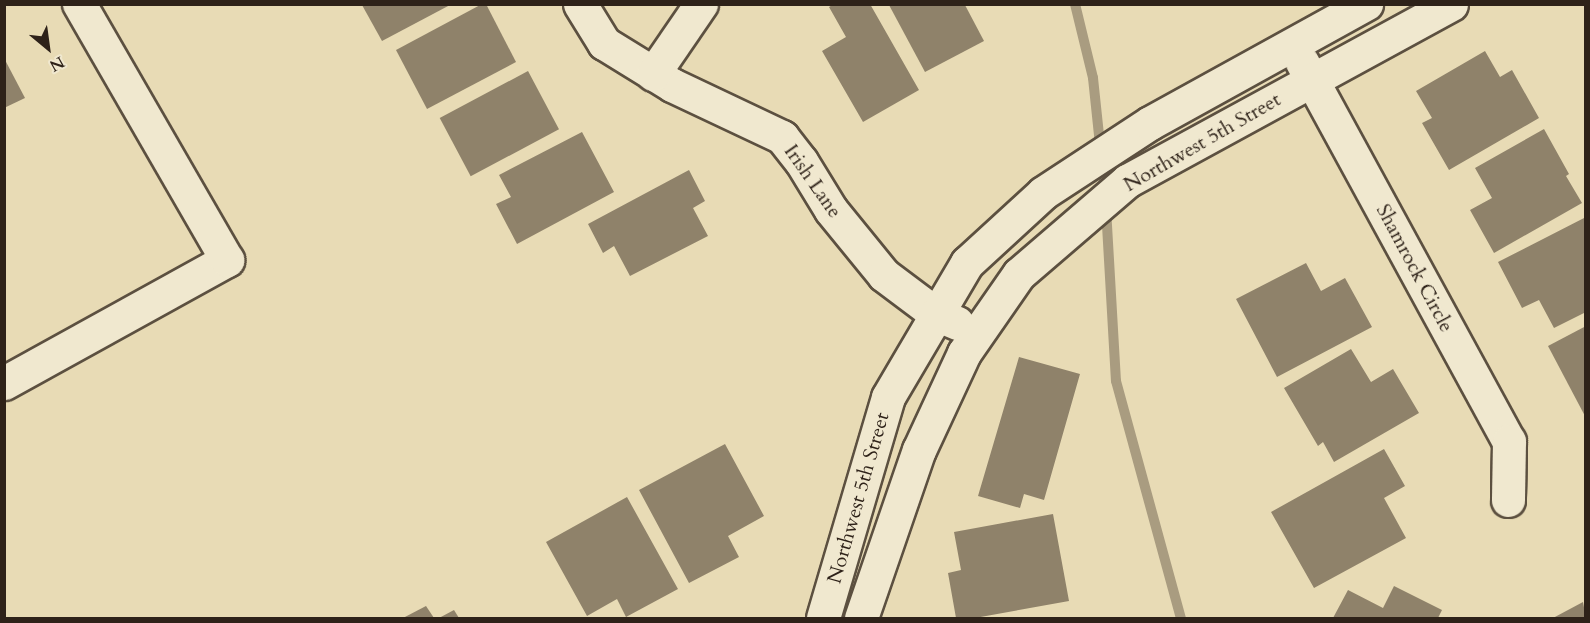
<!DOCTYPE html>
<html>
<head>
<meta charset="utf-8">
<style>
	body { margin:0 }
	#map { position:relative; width:1590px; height:623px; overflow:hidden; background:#e8dbb5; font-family:Cardo,serif }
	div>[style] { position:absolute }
	.stream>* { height:10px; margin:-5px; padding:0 5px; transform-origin:5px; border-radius:5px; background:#a99c80 }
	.building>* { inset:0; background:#8f826a; transform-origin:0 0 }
	.roads { filter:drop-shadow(2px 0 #5c5040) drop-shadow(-2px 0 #5c5040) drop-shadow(0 2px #5c5040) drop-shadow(0 -2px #5c5040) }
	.minor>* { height:33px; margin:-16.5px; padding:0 16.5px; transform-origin:16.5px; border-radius:16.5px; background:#f0e8cf }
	span { translate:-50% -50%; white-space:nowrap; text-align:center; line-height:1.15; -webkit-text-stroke:5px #f0e8cf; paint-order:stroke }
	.street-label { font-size:20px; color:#2e2219 }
	.frame { position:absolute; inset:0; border:6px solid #2e2219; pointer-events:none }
	.north { position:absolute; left:18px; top:18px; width:60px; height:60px; -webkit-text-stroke:4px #f0e8cf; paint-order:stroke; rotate:151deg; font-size:16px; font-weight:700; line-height:24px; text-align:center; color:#2e2219 }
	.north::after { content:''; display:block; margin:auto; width:21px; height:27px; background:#2e2219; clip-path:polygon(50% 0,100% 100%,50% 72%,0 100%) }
</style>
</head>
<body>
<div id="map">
	<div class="stream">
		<div style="left:1075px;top:4px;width:76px;rotate:76.3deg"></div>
		<div style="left:1093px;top:78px;width:115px;rotate:84deg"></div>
		<div style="left:1106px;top:208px;width:173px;rotate:86.7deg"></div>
		<div style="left:1116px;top:381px;width:246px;rotate:74.7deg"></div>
	</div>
	<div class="building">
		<div style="clip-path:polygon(482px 4px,486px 4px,516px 62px,427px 109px,396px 50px)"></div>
		<div style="clip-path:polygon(834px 4px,870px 4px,919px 90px,863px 122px,822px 51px,846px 37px,829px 7px)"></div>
		<div style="clip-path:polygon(362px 5px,450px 5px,382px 41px)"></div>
		<div style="clip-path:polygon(889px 5px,965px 5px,984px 41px,925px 72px)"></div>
		<div style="clip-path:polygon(1485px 51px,1500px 77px,1512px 70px,1539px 118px,1449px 170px,1422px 123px,1432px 118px,1416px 91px)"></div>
		<div style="clip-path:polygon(4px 58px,25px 98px,4px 108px)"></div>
		<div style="left:528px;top:71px;width:66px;height:100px;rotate:62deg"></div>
		<div style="clip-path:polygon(1544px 129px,1569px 174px,1566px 176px,1582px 203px,1494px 253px,1470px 210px,1492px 198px,1475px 168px)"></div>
		<div style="clip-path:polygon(582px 132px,614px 192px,517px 244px,496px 204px,511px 197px,499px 175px)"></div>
		<div style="clip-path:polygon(689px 170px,705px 201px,693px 208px,708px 236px,630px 276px,614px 246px,603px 253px,588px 224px)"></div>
		<div style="clip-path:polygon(1586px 217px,1586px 312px,1554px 328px,1539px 300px,1522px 308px,1498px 262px)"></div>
		<div style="clip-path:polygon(1306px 263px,1321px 291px,1345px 278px,1372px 327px,1277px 377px,1236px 299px)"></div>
		<div style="clip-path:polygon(1586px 326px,1586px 418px,1548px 346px)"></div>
		<div style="clip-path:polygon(1351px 349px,1371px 382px,1393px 369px,1419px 413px,1334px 462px,1323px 442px,1318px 446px,1284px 388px)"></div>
		<div style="clip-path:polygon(1019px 357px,1080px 374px,1044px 500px,1024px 494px,1020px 508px,978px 496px)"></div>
		<div style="clip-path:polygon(725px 444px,764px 516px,728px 536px,739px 557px,689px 583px,639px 490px)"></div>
		<div style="clip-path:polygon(1384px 449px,1405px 486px,1384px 498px,1406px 538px,1314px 588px,1271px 512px)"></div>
		<div style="clip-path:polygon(627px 497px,678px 589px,626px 617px,617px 599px,587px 616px,546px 542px)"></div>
		<div style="clip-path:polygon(1053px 514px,1069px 601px,975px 618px,956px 618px,948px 573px,961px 570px,954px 532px)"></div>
		<div style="clip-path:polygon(1394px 586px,1442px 610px,1438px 618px,1333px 618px,1348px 590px,1383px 608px)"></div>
		<div style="clip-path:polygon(1583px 602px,1586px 618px,1553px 618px)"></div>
		<div style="clip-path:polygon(426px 606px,434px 618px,403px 618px)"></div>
		<div style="clip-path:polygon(454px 610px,459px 618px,439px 618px)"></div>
	</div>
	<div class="roads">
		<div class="minor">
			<div style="left:580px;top:4px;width:46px;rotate:58.4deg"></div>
			<div style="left:604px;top:43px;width:80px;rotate:31.7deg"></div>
			<div style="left:672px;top:85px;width:122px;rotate:25.3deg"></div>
			<div style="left:782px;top:137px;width:31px;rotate:52deg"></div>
			<div style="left:801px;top:161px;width:57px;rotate:58.5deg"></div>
			<div style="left:831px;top:210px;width:84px;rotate:50.8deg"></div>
			<div style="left:884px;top:275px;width:65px;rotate:36.9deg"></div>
			<div style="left:936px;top:314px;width:23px;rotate:23deg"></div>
			<div style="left:1302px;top:62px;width:432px;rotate:61.4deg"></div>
			<div style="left:1509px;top:441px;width:59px;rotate:91deg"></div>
			<div style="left:653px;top:74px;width:85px;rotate:-55.6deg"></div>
			<div style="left:4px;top:383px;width:255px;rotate:-28.9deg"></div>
			<div style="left:227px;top:260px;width:296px;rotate:-120deg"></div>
			<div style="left:823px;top:618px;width:230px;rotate:-73.6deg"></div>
			<div style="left:888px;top:397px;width:156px;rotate:-59.5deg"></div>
			<div style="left:967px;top:263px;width:103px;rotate:-42.6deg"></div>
			<div style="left:1043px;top:193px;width:128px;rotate:-33.2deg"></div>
			<div style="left:1150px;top:123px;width:247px;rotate:-28.9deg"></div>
			<div style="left:861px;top:618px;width:178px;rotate:-71deg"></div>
			<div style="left:919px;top:450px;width:107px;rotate:-65.1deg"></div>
			<div style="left:964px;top:353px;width:96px;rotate:-55.2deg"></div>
			<div style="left:1019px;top:274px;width:143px;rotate:-40.7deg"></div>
			<div style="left:1127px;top:181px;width:369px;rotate:-28.6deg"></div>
		</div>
	</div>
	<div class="street-label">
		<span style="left:1202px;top:142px;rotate:-30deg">Northwest 5th Street</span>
		<span style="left:813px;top:181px;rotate:55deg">Irish Lane</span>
		<span style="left:1415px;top:268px;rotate:62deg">Shamrock Circle</span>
		<span style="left:858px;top:498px;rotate:-74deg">Northwest 5th Street</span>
	</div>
	<div class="frame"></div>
	<div class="north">N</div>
</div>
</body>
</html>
